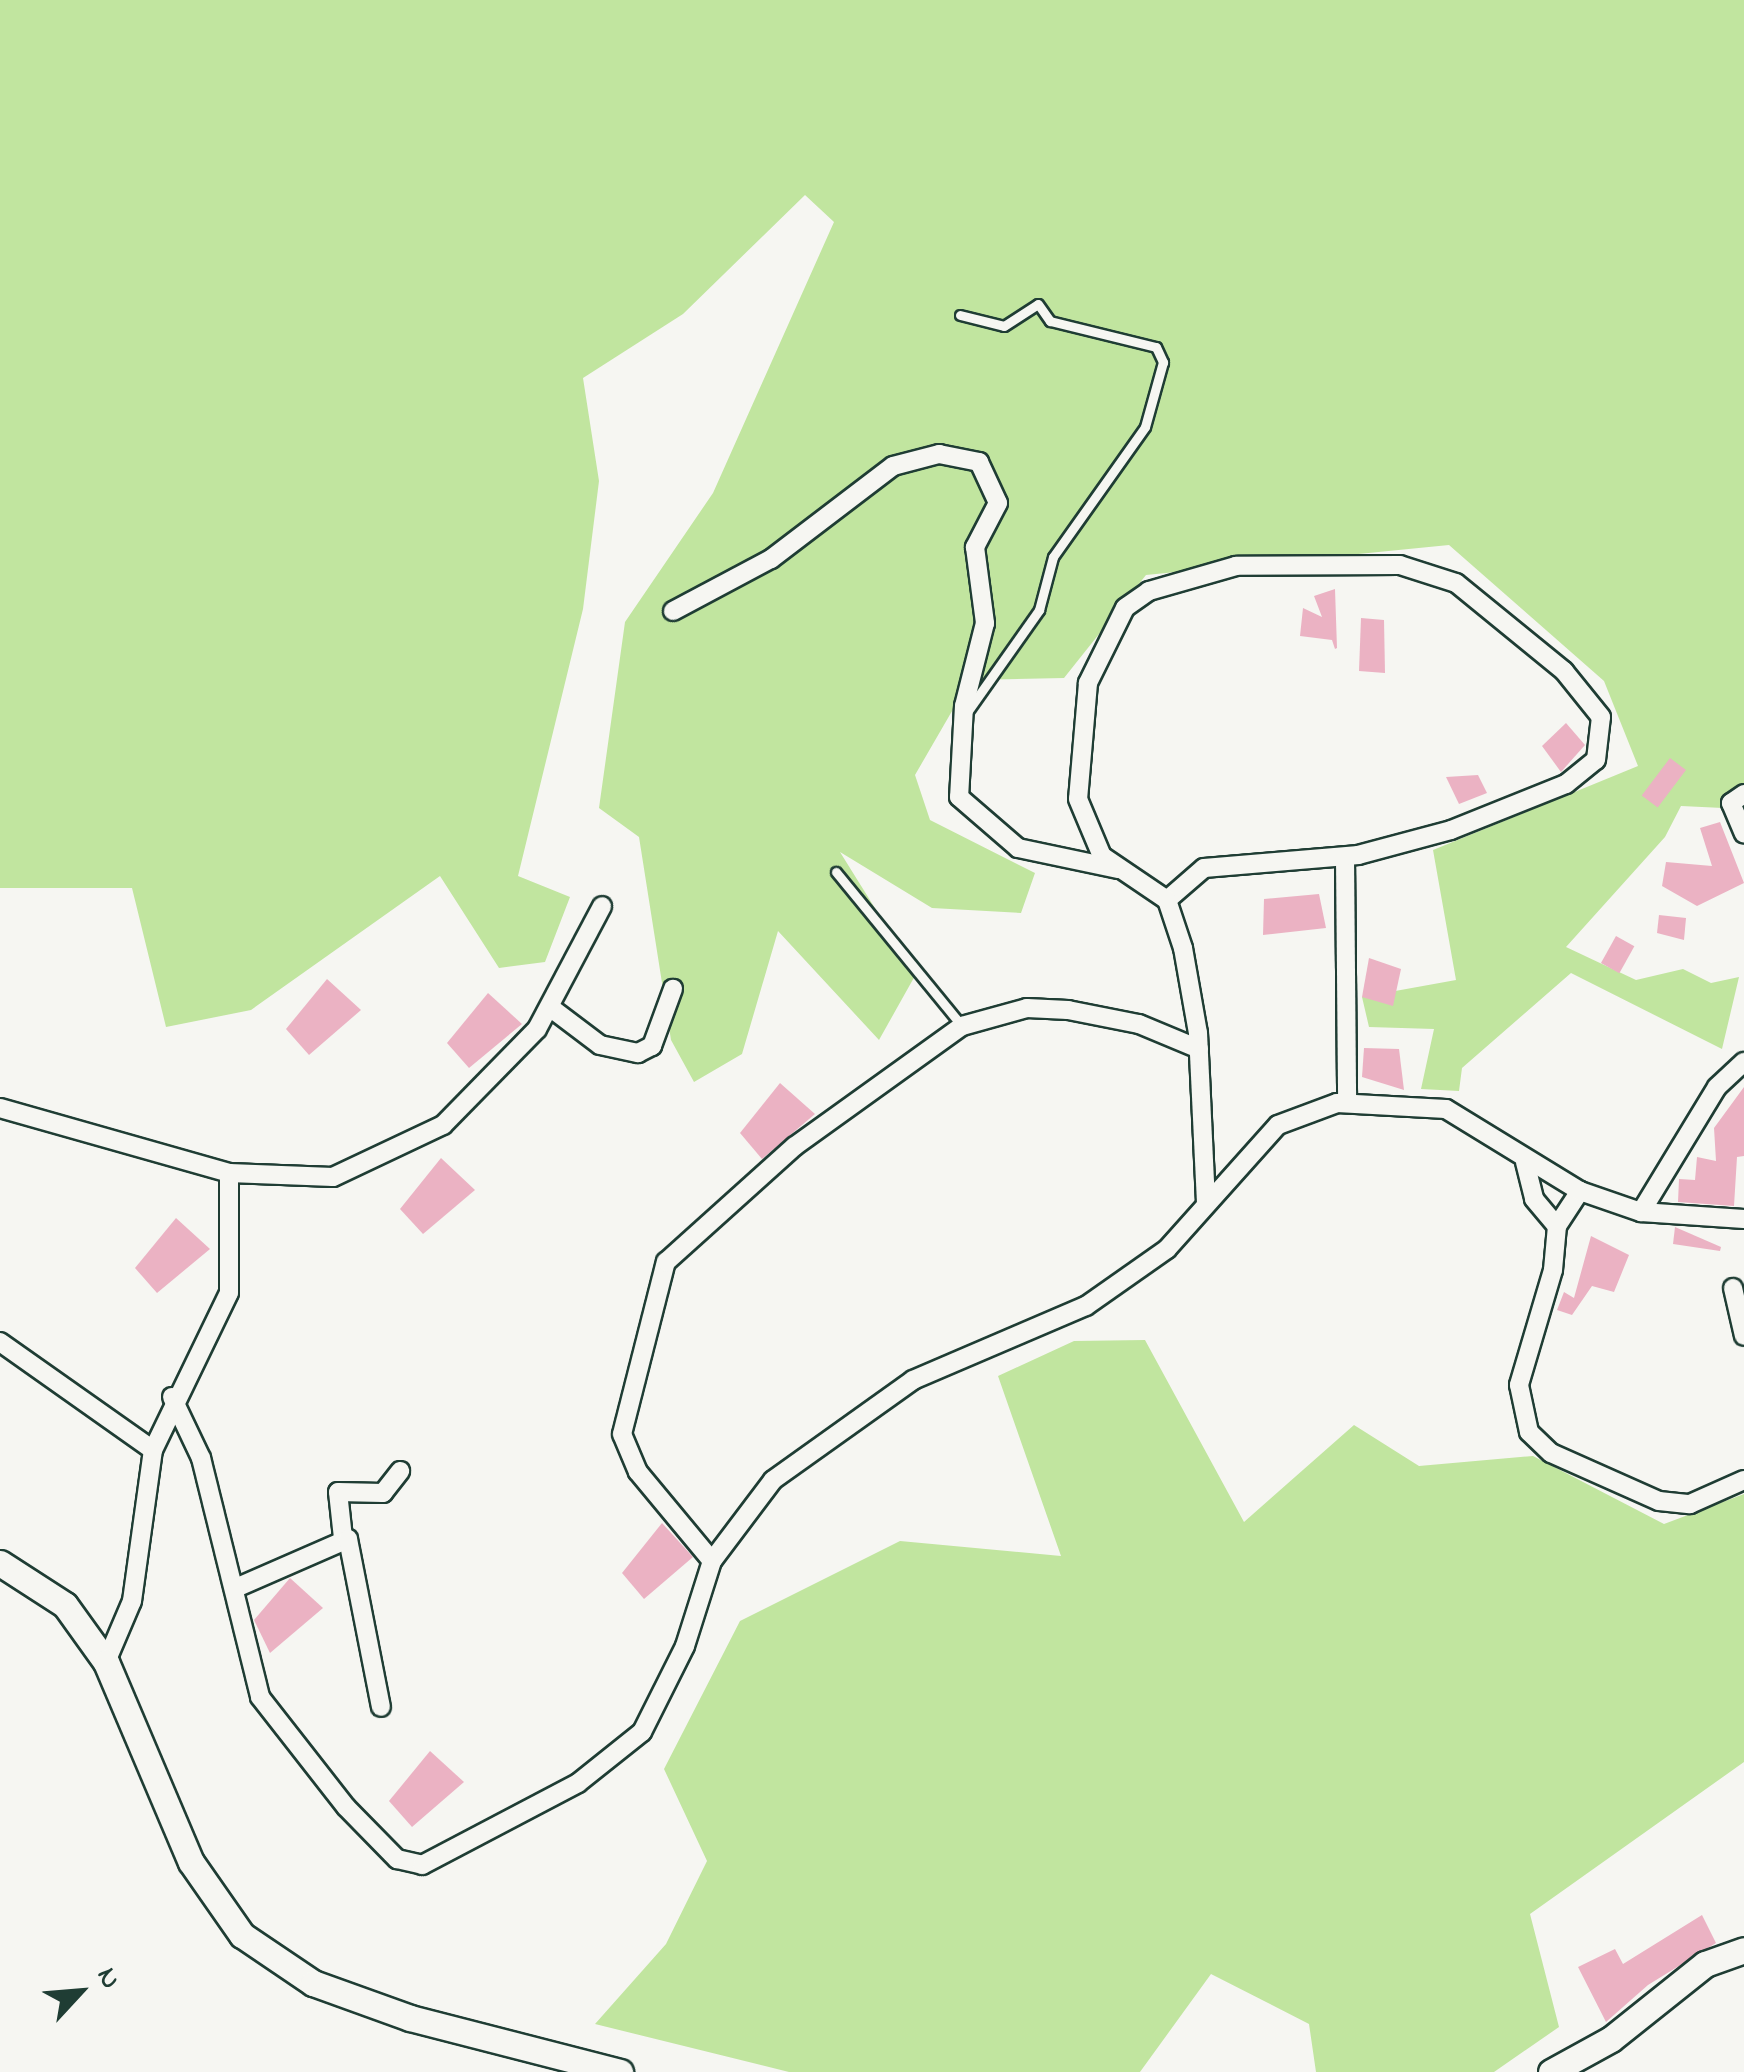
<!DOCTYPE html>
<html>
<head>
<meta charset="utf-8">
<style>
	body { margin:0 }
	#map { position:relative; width:1744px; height:2072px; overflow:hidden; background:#f6f6f2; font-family:"Indie Flower",sans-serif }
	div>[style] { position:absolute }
	.green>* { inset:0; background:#c1e59f }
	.building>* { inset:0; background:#ebb2c3; transform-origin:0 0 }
	.roads { filter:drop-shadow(2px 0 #1f3d34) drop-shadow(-2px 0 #1f3d34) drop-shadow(0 2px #1f3d34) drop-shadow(0 -2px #1f3d34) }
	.lane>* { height:9px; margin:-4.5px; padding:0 4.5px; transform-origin:4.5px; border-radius:4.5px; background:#f6f6f2 }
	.street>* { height:18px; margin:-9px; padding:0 9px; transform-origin:9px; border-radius:9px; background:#f6f6f2 }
	.secondary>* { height:25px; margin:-12.5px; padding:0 12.5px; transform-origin:12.5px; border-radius:12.5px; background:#f6f6f2 }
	span { translate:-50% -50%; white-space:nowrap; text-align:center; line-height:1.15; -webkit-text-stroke:8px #f6f6f2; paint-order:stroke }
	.north { position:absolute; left:30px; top:1942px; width:100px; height:100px; -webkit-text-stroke:8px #f6f6f2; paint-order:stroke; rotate:64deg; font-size:28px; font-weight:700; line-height:40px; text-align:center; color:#1f3d34 }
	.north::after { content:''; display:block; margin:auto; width:35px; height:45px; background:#1f3d34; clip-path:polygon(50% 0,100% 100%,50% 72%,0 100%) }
</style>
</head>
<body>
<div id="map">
	<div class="green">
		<div style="clip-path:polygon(0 0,1744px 0,1744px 809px,1681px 806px,1665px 837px,1566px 947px,1636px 980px,1683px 969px,1711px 983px,1739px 977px,1722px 1049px,1571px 973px,1462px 1068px,1459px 1091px,1421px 1089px,1434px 1029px,1369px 1027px,1362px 997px,1456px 980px,1433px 850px,1638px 766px,1604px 681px,1449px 545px,1146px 575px,1064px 678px,970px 680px,915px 775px,930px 820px,1035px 873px,1021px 913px,932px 908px,840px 852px,916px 974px,879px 1040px,778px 931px,742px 1054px,694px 1082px,671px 1040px,639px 837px,599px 808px,625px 622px,713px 493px,834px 222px,805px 195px,683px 314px,583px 378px,599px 481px,583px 609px,518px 876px,570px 897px,545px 962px,499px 968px,440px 876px,251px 1010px,166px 1027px,132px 888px,0 888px)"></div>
		<div style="clip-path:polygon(1145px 1340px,1244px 1522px,1354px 1425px,1419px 1466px,1533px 1456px,1664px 1524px,1744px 1494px,1744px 1762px,1530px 1914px,1559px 2027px,1494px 2072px,1316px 2072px,1309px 2024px,1211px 1974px,1140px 2072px,789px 2072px,595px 2024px,666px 1944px,707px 1861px,664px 1769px,740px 1621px,900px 1541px,1061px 1556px,998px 1376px,1074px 1341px)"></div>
	</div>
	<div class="building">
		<div style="clip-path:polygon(1335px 589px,1337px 648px,1335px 649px,1332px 640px,1300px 636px,1303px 608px,1322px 617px,1314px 596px)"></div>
		<div style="clip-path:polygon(1361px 618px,1384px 620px,1385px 673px,1359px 671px)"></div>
		<div style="clip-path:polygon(1566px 723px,1585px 745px,1561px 772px,1542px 746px)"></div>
		<div style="left:1670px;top:758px;width:20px;height:47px;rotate:37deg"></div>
		<div style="clip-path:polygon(1478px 775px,1487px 793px,1459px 804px,1446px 777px)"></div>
		<div style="clip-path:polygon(1720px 822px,1744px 883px,1697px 906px,1662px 886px,1666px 862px,1712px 866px,1700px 828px)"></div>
		<div style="clip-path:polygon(1319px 894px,1326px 928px,1263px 935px,1264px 899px)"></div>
		<div style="clip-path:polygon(1659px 915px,1686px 918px,1684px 940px,1657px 933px)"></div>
		<div style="left:1616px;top:936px;width:21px;height:31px;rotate:29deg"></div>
		<div style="clip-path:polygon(1369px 958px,1401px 969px,1393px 1006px,1362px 997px)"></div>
		<div style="clip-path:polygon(327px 979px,361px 1010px,309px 1055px,286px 1029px)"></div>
		<div style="clip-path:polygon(488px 993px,522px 1024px,469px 1068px,447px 1043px)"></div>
		<div style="clip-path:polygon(1364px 1048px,1399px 1049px,1404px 1090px,1362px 1077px)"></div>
		<div style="clip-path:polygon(780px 1083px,815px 1114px,762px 1159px,740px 1133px)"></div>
		<div style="clip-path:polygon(1744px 1087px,1744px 1156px,1737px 1157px,1734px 1206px,1678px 1202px,1679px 1179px,1695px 1180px,1697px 1157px,1716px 1161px,1714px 1128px)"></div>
		<div style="clip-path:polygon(441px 1158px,475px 1190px,423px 1234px,400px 1209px)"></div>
		<div style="clip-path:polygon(176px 1218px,210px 1249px,157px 1293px,135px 1268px)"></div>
		<div style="clip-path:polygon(1675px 1227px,1721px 1247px,1720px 1251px,1673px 1244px)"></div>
		<div style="clip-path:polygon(1591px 1236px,1629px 1255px,1614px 1292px,1592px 1286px,1572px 1315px,1557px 1310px,1564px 1292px,1574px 1298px)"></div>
		<div style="clip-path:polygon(662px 1523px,693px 1557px,644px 1599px,622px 1573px)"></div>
		<div style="clip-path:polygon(290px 1578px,323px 1608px,270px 1653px,254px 1620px)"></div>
		<div style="clip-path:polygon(430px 1751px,464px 1782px,412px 1827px,389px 1801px)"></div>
		<div style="clip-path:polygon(1702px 1915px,1716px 1943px,1648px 1985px,1606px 2022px,1578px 1967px,1615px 1949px,1623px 1964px)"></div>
	</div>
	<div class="roads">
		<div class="lane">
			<div style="left:960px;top:315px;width:45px;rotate:14deg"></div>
			<div style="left:1004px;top:326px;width:40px;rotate:-32.9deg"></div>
			<div style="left:1038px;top:304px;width:21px;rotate:55deg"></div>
			<div style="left:1050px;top:321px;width:109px;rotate:13.8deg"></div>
			<div style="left:1156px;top:347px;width:17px;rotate:65deg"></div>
			<div style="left:1163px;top:362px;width:67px;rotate:105.5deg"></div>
			<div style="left:1145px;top:427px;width:159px;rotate:125.3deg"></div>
			<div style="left:1053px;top:557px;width:55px;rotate:104.8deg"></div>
			<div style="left:1039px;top:610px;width:125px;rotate:125.2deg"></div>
			<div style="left:836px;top:872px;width:199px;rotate:50.7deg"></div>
		</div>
		<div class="street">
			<div style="left:673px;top:611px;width:111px;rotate:-28deg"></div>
			<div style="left:771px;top:559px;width:153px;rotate:-37.3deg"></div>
			<div style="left:893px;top:466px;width:48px;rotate:-14.6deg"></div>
			<div style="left:939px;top:454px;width:41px;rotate:11.3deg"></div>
			<div style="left:979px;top:462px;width:45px;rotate:65.1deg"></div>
			<div style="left:998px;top:503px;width:50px;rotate:117.6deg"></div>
			<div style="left:975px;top:547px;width:77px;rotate:82.5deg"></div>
			<div style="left:985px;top:623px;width:86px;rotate:104.2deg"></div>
			<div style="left:964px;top:706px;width:91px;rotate:93.1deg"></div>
			<div style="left:959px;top:797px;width:78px;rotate:40.8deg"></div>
			<div style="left:1018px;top:848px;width:102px;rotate:11.9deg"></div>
			<div style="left:1744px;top:794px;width:16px;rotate:145deg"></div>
			<div style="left:1731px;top:803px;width:33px;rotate:67deg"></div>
			<div style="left:1345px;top:857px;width:246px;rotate:89.5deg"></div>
			<div style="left:1167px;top:900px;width:49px;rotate:-40.9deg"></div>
			<div style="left:1204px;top:868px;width:155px;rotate:-4.8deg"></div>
			<div style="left:1358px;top:855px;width:96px;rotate:-15deg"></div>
			<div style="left:1451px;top:830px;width:124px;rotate:-21.8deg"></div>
			<div style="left:1566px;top:784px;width:38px;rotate:-39deg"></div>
			<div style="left:1596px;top:760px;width:43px;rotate:-83.4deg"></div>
			<div style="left:1601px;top:717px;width:59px;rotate:-128.8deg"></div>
			<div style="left:1564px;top:671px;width:139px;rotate:-140.8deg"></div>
			<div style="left:1456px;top:583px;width:59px;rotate:-162.2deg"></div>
			<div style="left:1400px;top:565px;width:164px;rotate:179.7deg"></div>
			<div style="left:1236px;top:566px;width:91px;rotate:164deg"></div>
			<div style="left:1149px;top:591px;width:29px;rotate:145deg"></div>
			<div style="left:1125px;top:608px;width:84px;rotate:116.3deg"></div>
			<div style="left:1088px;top:683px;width:116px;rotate:94.9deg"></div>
			<div style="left:1078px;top:799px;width:62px;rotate:67.2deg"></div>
			<div style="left:1102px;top:856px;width:78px;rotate:34.1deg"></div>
			<div style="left:1167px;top:900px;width:51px;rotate:71.6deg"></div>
			<div style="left:1183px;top:948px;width:86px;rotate:80deg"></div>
			<div style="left:1198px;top:1033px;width:169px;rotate:87.3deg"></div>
			<div style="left:551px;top:1008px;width:61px;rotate:37.1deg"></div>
			<div style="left:600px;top:1045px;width:39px;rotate:12deg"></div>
			<div style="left:638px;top:1053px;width:16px;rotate:-27deg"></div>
			<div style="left:652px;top:1046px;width:61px;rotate:-69.8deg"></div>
			<div style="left:0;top:1108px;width:238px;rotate:15.8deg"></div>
			<div style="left:229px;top:1173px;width:104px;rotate:2.2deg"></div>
			<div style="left:333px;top:1177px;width:122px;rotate:-25.3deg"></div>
			<div style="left:443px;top:1125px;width:134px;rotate:-45.6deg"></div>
			<div style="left:537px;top:1029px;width:139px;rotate:-62.1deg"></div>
			<div style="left:1525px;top:1162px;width:38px;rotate:76deg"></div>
			<div style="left:1534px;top:1199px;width:35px;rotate:50deg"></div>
			<div style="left:1557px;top:1226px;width:44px;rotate:95.2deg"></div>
			<div style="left:1553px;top:1270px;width:120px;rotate:106.5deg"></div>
			<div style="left:1519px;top:1385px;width:48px;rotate:78deg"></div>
			<div style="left:1529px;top:1432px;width:30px;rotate:44deg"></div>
			<div style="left:1551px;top:1453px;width:118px;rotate:24deg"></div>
			<div style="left:1659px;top:1501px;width:31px;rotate:6deg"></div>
			<div style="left:1690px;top:1504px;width:59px;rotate:-24deg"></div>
			<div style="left:1641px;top:1212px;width:103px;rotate:3.9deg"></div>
			<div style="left:1557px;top:1226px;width:42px;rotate:-56.7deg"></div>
			<div style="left:1733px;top:1288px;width:49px;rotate:77.1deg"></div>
			<div style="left:0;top:1342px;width:187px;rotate:35.2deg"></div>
			<div style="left:172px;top:1397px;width:68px;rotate:64.6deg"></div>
			<div style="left:201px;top:1458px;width:246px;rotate:76.1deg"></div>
			<div style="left:260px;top:1697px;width:140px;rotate:52deg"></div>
			<div style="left:346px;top:1807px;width:73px;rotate:45.6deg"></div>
			<div style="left:397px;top:1859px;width:26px;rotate:13deg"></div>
			<div style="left:422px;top:1865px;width:176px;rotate:-27.7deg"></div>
			<div style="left:578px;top:1783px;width:82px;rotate:-38.6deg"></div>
			<div style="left:642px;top:1732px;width:96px;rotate:-63.4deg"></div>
			<div style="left:685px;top:1646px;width:89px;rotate:-72.4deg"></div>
			<div style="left:712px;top:1561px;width:101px;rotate:-53deg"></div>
			<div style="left:773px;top:1480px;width:172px;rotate:-35.5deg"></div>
			<div style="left:913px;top:1380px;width:188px;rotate:-23.2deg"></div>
			<div style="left:1086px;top:1306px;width:99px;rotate:-35.1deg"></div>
			<div style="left:1167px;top:1249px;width:166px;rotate:-48.2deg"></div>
			<div style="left:1278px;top:1125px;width:63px;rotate:-20.4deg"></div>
			<div style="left:1337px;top:1103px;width:109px;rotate:3.2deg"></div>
			<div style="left:1446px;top:1109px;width:157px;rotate:31.5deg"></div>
			<div style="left:1580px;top:1191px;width:65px;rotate:19deg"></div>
			<div style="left:1641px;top:1212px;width:146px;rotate:-58.7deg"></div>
			<div style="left:1717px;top:1087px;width:37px;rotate:-43deg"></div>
			<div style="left:343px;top:1538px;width:46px;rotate:-96.2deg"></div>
			<div style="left:338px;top:1492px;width:45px;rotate:1.3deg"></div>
			<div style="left:383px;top:1493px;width:28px;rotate:-52deg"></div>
			<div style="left:712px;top:1561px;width:116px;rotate:-129.7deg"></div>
			<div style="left:638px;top:1472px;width:41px;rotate:-112.8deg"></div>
			<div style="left:622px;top:1434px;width:178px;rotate:-75.7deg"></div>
			<div style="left:666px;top:1262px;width:173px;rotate:-42deg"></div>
			<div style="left:795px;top:1146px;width:206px;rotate:-35.7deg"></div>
			<div style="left:962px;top:1026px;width:67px;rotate:-15.5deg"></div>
			<div style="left:1027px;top:1008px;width:41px;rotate:2.8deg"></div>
			<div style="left:1068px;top:1010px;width:72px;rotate:11.2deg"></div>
			<div style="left:1139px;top:1024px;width:65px;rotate:22.6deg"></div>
			<div style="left:238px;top:1587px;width:120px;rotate:-23.6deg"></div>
			<div style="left:348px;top:1539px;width:171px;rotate:78.9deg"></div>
			<div style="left:106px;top:1662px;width:66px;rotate:-66.9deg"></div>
			<div style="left:132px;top:1601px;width:152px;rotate:-82.1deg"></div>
			<div style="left:153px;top:1450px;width:174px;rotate:-64.2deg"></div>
			<div style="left:229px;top:1293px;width:120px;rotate:-90deg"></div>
		</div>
		<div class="secondary">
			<div style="left:0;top:1563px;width:77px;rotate:32.9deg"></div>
			<div style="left:65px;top:1605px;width:70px;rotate:54.3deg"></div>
			<div style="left:106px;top:1662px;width:217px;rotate:67deg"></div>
			<div style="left:191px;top:1862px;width:89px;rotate:55.1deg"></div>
			<div style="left:242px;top:1935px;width:86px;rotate:34.1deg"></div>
			<div style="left:313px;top:1983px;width:103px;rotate:19.8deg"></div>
			<div style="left:410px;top:2018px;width:217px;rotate:14.4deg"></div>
			<div style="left:1551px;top:2072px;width:68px;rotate:-28.8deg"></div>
			<div style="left:1611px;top:2039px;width:120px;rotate:-38.6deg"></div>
			<div style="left:1705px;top:1964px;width:41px;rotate:-19.7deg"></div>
		</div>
	</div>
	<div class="north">N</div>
</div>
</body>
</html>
